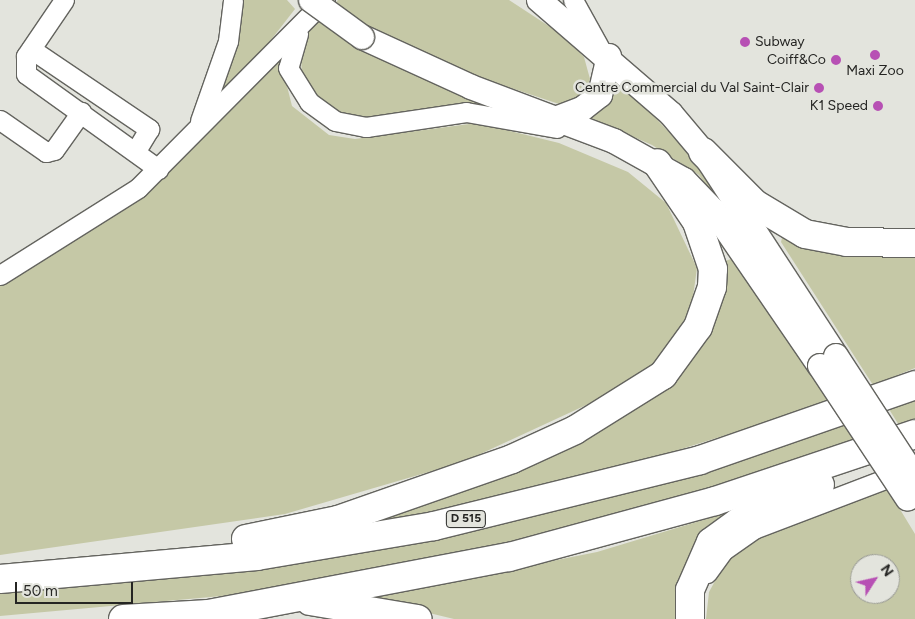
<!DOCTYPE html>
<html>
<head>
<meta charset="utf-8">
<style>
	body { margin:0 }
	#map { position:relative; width:915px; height:619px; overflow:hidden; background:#e3e4dd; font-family:Figtree,sans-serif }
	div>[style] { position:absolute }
	.green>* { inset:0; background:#c5c8a6 }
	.roads { filter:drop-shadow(1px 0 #64645f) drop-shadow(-1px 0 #64645f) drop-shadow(0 1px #64645f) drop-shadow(0 -1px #64645f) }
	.minor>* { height:19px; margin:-9.5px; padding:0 9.5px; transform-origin:9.5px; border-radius:9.5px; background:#fff }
	.major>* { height:24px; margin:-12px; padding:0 12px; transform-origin:12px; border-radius:12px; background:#fff }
	.highway>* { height:28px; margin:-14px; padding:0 14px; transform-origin:14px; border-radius:14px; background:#fff }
	.bridges { filter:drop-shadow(1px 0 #64645f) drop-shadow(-1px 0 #64645f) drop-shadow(0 1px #64645f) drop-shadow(0 -1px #64645f) }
	.major-bridge>* { height:24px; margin:-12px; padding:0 12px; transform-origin:12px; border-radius:12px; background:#fff }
	.dots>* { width:14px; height:14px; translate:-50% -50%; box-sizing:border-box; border:2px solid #e3e4dd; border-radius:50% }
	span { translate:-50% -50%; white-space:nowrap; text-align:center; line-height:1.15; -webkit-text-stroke:5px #e3e4dd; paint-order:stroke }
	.shield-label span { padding:1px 4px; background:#e3e4dd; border:1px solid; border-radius:4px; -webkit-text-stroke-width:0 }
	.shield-label { font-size:12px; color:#252523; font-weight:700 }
	.poi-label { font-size:14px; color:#252523 }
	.left { translate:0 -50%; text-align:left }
	.right { translate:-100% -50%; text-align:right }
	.north { position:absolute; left:850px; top:554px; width:50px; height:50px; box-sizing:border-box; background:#e3e4dd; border:1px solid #979893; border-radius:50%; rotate:55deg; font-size:14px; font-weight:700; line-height:20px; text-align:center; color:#252523 }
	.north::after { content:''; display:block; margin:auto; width:18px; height:22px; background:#b750b4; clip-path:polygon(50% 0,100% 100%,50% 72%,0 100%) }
	.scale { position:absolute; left:15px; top:582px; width:118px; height:22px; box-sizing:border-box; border:2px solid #252523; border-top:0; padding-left:6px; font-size:15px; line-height:18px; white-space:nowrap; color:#252523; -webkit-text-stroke:4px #e3e4dd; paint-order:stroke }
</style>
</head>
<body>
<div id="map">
	<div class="green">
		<div style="clip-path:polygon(238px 0,287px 0,295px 9px,260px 54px,212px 101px)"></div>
		<div style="clip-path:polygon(338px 0,509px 0,564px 36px,584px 57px,590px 79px,586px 93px,565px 106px,460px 71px,368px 31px,334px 5px)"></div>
		<div style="clip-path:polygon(317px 20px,358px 47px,478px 100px,478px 104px,358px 121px,316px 102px,302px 78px,301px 55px,309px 29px)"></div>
		<div style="clip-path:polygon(280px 58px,292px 106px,329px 135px,355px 139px,477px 123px,559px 143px,628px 172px,666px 203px,697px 268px,692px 304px,678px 335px,651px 367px,597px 400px,463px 462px,285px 514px,0 555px,0 284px,44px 260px,144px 192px)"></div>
		<div style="clip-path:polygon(620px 80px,694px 159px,753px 251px,699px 175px,652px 145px,586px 116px,614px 95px)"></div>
		<div style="clip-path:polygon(783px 234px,915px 252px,915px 368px,873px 385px,781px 242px)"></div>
		<div style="clip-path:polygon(731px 259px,831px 402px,618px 469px,367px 526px,366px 520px,625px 413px,679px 377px,699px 349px,725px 261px)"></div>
		<div style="clip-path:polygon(915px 394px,915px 424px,902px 430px,887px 406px)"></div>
		<div style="clip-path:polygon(846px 424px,859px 444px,565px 534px,244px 594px,0 616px,0 590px,171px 575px)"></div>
		<div style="clip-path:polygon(evenodd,887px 488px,915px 534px,915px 619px,706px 619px,709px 592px,726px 561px,755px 540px,887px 488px,860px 564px,890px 564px,890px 594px,860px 594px,860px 564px)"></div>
		<div style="clip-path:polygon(743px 508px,677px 619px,454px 619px,367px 598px,597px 552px)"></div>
	</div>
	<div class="roads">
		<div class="minor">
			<div style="left:64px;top:0;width:68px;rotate:124.2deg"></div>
			<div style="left:26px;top:56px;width:18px;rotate:90deg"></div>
			<div style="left:26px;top:74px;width:163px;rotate:35.7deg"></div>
			<div style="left:573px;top:0;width:54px;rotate:61deg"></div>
			<div style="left:298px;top:34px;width:35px;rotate:106deg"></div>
			<div style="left:288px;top:68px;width:40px;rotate:58deg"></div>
			<div style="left:309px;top:102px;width:32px;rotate:36deg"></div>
			<div style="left:335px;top:121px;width:32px;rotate:11deg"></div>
			<div style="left:366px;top:127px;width:101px;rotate:-8.5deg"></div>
			<div style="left:466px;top:112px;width:92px;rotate:10deg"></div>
			<div style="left:31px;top:49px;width:143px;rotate:34.1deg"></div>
			<div style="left:149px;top:129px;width:23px;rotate:121deg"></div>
			<div style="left:0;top:120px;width:56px;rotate:34.8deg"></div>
			<div style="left:46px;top:152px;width:8px;rotate:-14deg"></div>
			<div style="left:54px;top:150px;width:47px;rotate:-54.6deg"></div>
			<div style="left:200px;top:121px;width:85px;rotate:-70.7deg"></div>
			<div style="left:228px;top:41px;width:41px;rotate:-83deg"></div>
			<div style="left:0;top:275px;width:163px;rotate:-32.2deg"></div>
			<div style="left:138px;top:188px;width:265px;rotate:-45.2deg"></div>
			<div style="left:707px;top:573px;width:29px;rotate:-54deg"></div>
			<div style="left:724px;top:550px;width:37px;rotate:-35deg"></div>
			<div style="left:754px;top:529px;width:163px;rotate:-20.9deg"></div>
		</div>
		<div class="major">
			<div style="left:539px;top:0;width:174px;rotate:40.8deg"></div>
			<div style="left:671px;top:114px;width:50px;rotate:49.9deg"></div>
			<div style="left:703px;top:152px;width:244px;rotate:56.9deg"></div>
			<div style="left:362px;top:37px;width:120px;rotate:24.6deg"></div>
			<div style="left:471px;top:87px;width:153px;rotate:20.7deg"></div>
			<div style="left:614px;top:141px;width:80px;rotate:29.1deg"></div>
			<div style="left:684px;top:180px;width:42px;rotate:46deg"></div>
			<div style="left:713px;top:210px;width:189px;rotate:55.6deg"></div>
			<div style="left:558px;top:118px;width:26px;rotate:-21deg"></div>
			<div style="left:582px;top:109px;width:23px;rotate:-38deg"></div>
			<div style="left:600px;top:95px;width:40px;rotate:-77deg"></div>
		</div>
		<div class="highway">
			<div style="left:703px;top:152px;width:74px;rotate:45deg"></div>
			<div style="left:755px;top:204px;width:58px;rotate:31deg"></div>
			<div style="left:805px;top:234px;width:43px;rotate:10.8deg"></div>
			<div style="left:847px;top:242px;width:68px;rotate:0.8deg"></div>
			<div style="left:246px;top:539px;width:94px;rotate:-11.7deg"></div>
			<div style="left:338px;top:520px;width:184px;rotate:-19.3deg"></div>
			<div style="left:512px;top:459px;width:69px;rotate:-24.7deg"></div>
			<div style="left:575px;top:430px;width:104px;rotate:-32deg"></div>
			<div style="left:663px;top:375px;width:59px;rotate:-53.9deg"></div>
			<div style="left:698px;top:327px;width:42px;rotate:-70.7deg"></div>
			<div style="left:712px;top:287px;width:18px;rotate:-87deg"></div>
			<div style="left:713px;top:269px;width:50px;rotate:-108.8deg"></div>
			<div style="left:697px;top:222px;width:71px;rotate:-124.1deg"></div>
			<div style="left:0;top:579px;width:258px;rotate:-5.1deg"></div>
			<div style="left:257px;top:556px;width:180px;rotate:-9.6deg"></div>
			<div style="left:434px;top:526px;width:274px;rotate:-13.9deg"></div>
			<div style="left:700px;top:460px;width:228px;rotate:-19.2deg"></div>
			<div style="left:310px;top:601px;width:109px;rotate:9.5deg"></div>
			<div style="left:123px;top:619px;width:86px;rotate:-3.3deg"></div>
			<div style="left:209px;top:614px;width:305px;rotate:-10.8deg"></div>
			<div style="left:509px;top:557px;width:213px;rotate:-15.2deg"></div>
			<div style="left:715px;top:501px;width:211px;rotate:-18.5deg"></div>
			<div style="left:690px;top:619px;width:29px;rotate:-90deg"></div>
			<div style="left:690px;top:590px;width:52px;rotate:-66.4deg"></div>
			<div style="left:711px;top:542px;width:34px;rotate:-36deg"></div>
			<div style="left:739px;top:522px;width:89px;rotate:-24.6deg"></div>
		</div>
	</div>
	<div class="bridges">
		<div class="major-bridge">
			<div style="left:311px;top:0;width:63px;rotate:36deg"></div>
			<div style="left:836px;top:356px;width:145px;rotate:56.9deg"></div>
			<div style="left:820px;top:366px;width:159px;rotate:56.5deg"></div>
		</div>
	</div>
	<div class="dots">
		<div style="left:745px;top:42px;background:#b750b4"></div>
		<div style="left:875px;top:55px;background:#b750b4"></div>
		<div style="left:836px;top:60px;background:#b750b4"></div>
		<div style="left:819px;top:88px;background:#b750b4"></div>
		<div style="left:878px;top:106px;background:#b750b4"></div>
	</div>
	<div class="shield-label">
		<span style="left:466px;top:519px">D 515</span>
	</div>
	<div class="poi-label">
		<span class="left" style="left:755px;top:42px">Subway</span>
		<span class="right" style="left:826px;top:60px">Coiff&amp;Co</span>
		<span style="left:875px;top:71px">Maxi Zoo</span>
		<span class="right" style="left:809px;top:88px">Centre Commercial du Val Saint-Clair</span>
		<span class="right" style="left:868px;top:106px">K1 Speed</span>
	</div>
	<div class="north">N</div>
	<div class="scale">50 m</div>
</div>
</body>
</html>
